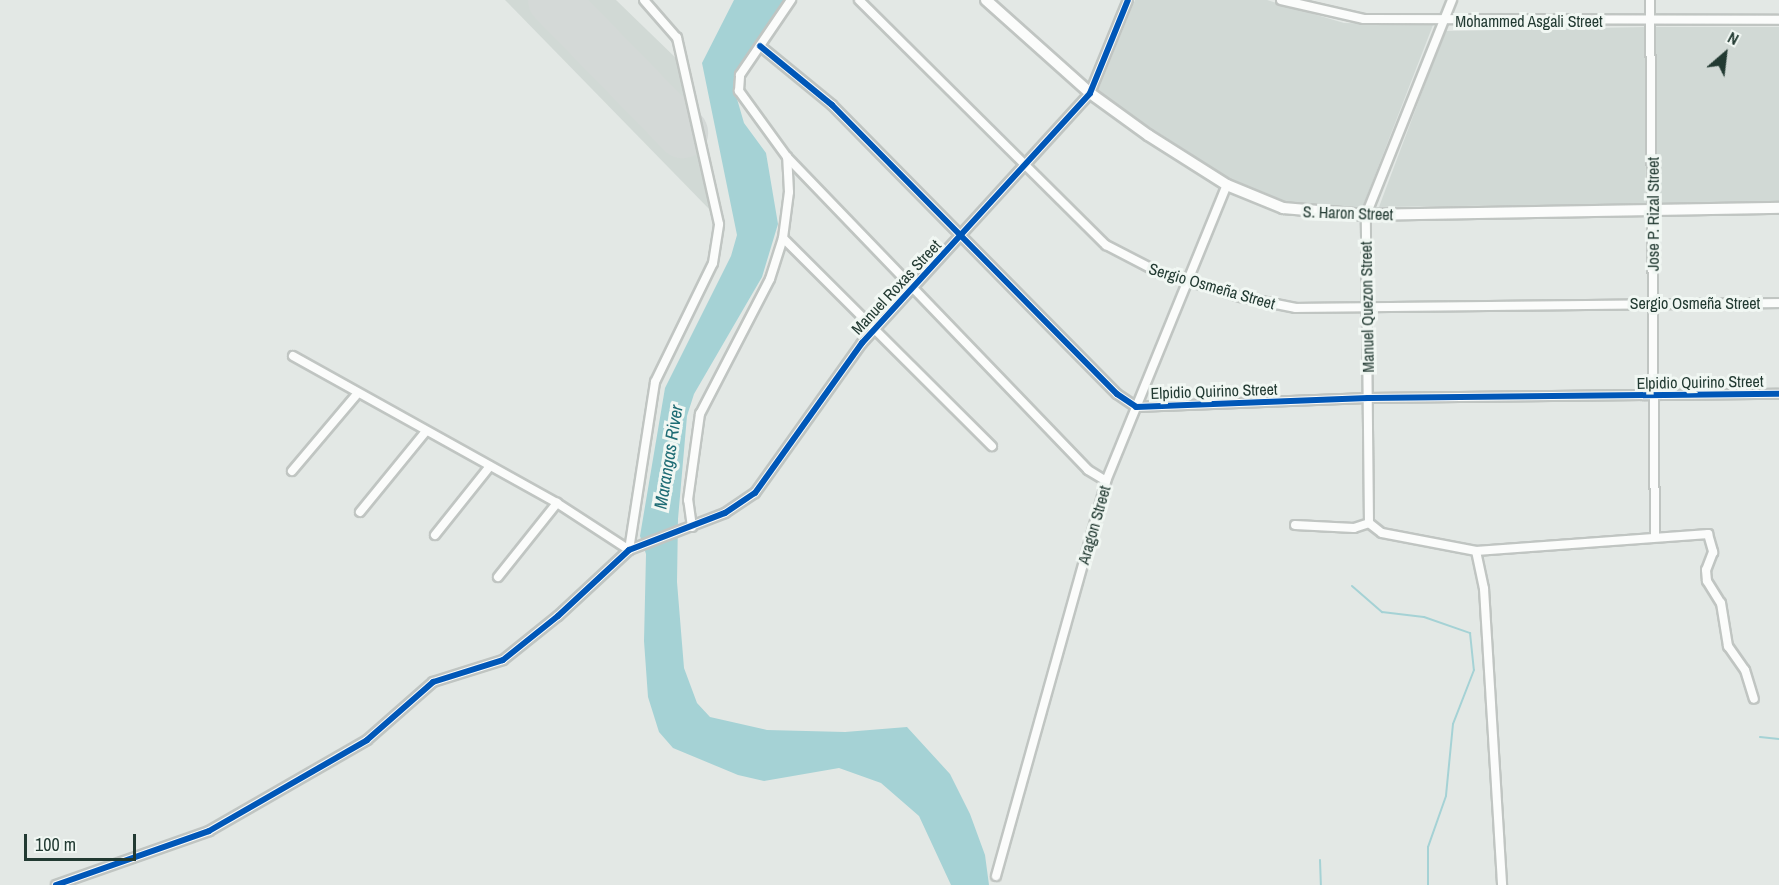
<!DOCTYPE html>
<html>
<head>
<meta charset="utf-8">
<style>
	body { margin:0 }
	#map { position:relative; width:1779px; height:885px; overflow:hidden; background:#e3e8e5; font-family:"Archivo Narrow",sans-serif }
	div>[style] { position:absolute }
	.built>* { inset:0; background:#d1d9d5; transform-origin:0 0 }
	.water>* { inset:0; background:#a5d2d5 }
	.stream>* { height:2px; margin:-1px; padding:0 1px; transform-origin:1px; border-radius:1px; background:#a5d2d5 }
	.runway>* { height:51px; margin:-25.5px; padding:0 25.5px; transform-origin:25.5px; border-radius:25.5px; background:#d4d9d7 }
	.roads { filter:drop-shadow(2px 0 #c0c5c2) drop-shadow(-2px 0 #c0c5c2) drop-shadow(0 2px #c0c5c2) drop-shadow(0 -2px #c0c5c2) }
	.minor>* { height:8px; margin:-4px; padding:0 4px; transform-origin:4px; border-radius:4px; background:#fbfcfb }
	.tertiary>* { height:10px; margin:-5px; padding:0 5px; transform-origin:5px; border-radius:5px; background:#fbfcfb }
	.cycleway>* { height:6px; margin:-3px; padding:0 3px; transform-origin:3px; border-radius:3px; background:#0057b8 }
	span { translate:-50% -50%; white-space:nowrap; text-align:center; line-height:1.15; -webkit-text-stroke:6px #f1f7f3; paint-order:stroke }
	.street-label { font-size:16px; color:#223a32 }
	.water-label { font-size:18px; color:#1e6c74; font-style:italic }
	.north { position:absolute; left:1695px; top:24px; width:60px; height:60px; -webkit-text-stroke:4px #f1f7f3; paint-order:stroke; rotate:28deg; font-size:16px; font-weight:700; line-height:24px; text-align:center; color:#223a32 }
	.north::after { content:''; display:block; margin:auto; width:21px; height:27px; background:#223a32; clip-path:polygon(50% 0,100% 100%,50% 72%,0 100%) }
	.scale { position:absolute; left:24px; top:834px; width:112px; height:27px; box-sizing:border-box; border:3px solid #223a32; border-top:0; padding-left:8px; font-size:18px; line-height:21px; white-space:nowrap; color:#223a32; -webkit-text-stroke:4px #f1f7f3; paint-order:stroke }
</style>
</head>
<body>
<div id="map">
	<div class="built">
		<div style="clip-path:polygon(505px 0,616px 0,679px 61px,711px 211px)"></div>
		<div style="clip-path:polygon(1135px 0,1267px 0,1344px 23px,1433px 25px,1361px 211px,1287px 204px,1241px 186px,1097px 93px)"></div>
		<div style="clip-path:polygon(1645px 27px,1646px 204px,1379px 207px,1445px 31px)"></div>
		<div style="left:1656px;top:27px;width:123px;height:176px"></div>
	</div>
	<div class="water">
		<div style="clip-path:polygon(734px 0,785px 0,733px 85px,744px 123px,766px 153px,778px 224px,762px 277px,694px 394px,687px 416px,678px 519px,677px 582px,684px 668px,697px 703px,710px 717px,767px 730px,845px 732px,907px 727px,950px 774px,970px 814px,985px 855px,989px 885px,951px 885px,919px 816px,881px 783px,839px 768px,764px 781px,738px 775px,673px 748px,659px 732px,648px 697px,644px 641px,646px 554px,640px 536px,665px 388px,731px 256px,737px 235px,702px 63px)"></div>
	</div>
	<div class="stream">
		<div style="left:1352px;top:586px;width:40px;rotate:41deg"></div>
		<div style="left:1382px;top:612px;width:42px;rotate:6.8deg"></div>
		<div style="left:1424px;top:617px;width:49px;rotate:19.2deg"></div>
		<div style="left:1470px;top:633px;width:37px;rotate:84deg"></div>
		<div style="left:1474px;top:670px;width:58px;rotate:111.3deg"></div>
		<div style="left:1453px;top:724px;width:72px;rotate:95.6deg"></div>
		<div style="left:1446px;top:796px;width:54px;rotate:109.4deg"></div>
		<div style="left:1428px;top:847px;width:38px;rotate:90deg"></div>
		<div style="left:1760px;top:737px;width:19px;rotate:6deg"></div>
		<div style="left:1320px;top:860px;width:25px;rotate:88deg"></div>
	</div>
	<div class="runway">
		<div style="left:553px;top:0;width:185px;rotate:45.7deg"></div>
	</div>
	<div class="roads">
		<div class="minor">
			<div style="left:859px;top:0;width:348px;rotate:44.8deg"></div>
			<div style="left:1106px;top:245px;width:59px;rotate:27.4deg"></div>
			<div style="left:1158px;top:272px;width:87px;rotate:16.8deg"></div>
			<div style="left:1241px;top:297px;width:56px;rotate:11.3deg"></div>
			<div style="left:1296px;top:308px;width:483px;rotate:-0.6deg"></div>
			<div style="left:1281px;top:0;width:85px;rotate:12.9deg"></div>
			<div style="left:1364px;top:19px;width:415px;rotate:0.1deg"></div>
			<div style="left:1650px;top:0;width:536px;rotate:89.47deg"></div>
			<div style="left:760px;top:46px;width:93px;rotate:39.3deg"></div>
			<div style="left:832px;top:105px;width:406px;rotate:45.4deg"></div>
			<div style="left:1117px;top:394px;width:23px;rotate:34deg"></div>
			<div style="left:1136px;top:407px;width:232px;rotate:-2.2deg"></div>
			<div style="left:1368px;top:398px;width:411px;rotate:-0.6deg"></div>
			<div style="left:787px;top:157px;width:434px;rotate:46.1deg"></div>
			<div style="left:1088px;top:470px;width:21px;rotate:31deg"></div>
			<div style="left:783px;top:238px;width:295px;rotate:44.9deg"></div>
			<div style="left:293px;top:356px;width:302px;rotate:29.1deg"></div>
			<div style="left:557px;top:503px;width:86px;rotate:33.1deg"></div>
			<div style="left:292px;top:471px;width:101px;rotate:-49.8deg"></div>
			<div style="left:360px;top:512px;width:104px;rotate:-50.8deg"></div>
			<div style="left:1369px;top:523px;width:308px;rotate:-90.6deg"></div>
			<div style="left:1366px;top:215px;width:232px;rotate:-68.2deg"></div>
			<div style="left:1369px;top:523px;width:16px;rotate:38deg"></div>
			<div style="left:1382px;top:533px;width:96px;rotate:10.8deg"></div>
			<div style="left:1476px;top:551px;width:233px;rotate:-4.2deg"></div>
			<div style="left:1708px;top:534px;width:19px;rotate:74deg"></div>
			<div style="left:1713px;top:552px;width:19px;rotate:111deg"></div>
			<div style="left:1706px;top:570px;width:11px;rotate:85deg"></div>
			<div style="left:1707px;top:581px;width:26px;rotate:58deg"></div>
			<div style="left:1721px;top:603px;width:44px;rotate:80.8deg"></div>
			<div style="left:1728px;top:646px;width:29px;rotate:55deg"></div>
			<div style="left:1745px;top:670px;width:30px;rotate:73deg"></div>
			<div style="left:1295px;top:525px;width:59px;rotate:2.9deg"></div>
			<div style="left:1354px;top:528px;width:16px;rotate:-18deg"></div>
			<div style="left:692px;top:527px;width:27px;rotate:-98deg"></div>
			<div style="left:688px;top:500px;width:87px;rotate:-82.1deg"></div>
			<div style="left:700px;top:414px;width:152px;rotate:-62.6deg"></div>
			<div style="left:770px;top:279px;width:43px;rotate:-72.4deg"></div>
			<div style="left:783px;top:238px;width:46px;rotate:-82.6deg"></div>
			<div style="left:789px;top:192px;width:35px;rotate:-93deg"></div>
			<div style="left:787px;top:157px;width:82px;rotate:-126deg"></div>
			<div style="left:739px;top:91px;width:16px;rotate:-86deg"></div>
			<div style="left:740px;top:75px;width:91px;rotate:-55.8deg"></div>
			<div style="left:435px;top:535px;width:88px;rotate:-51.4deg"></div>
			<div style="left:629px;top:550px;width:170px;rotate:-81.2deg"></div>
			<div style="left:655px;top:382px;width:132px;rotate:-64deg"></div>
			<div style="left:713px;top:263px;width:39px;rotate:-81deg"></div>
			<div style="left:719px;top:224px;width:191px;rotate:-102.7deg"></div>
			<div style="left:677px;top:38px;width:50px;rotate:-131deg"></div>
			<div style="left:1476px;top:551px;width:39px;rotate:78deg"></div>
			<div style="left:1484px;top:589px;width:297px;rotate:86.5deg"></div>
			<div style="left:498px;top:577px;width:95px;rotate:-51.4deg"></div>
			<div style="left:996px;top:876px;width:410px;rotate:-74.4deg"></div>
			<div style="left:1106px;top:481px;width:320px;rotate:-67.8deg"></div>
			<div style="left:56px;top:885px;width:162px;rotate:-19.4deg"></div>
			<div style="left:209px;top:831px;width:182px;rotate:-29.9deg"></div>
			<div style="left:367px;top:740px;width:88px;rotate:-41.3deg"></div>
			<div style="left:433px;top:682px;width:73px;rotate:-17.4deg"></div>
			<div style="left:503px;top:660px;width:70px;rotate:-38.7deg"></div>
			<div style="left:558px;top:616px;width:97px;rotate:-42.9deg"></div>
			<div style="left:629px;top:550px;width:103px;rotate:-21.1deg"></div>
			<div style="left:725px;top:513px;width:36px;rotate:-34deg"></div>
			<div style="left:755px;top:493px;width:184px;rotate:-54.5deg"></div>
			<div style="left:862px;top:343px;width:338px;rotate:-47.6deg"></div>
			<div style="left:1090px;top:93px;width:100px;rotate:-67.8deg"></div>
		</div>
		<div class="tertiary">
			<div style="left:986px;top:0;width:140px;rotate:41.8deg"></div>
			<div style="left:1090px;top:93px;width:72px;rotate:35.9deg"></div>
			<div style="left:1148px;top:135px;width:93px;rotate:32.3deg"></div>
			<div style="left:1227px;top:185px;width:61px;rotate:22.3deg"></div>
			<div style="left:1283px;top:208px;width:83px;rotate:4.8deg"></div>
			<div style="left:1366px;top:215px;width:413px;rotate:-1deg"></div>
		</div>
	</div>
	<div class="cycleway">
		<div style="left:760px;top:46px;width:93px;rotate:39.3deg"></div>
		<div style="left:832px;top:105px;width:406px;rotate:45.4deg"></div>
		<div style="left:1117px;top:394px;width:23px;rotate:34deg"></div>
		<div style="left:1136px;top:407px;width:232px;rotate:-2.2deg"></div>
		<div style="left:1368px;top:398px;width:411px;rotate:-0.6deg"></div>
		<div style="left:56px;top:885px;width:162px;rotate:-19.4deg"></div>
		<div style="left:209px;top:831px;width:182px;rotate:-29.9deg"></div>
		<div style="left:367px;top:740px;width:88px;rotate:-41.3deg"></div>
		<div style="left:433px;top:682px;width:73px;rotate:-17.4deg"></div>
		<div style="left:503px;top:660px;width:70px;rotate:-38.7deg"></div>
		<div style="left:558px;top:616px;width:97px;rotate:-42.9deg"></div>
		<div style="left:629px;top:550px;width:103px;rotate:-21.1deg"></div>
		<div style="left:725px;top:513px;width:36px;rotate:-34deg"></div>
		<div style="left:755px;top:493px;width:184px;rotate:-54.5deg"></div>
		<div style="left:862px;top:343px;width:338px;rotate:-47.6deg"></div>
		<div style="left:1090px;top:93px;width:100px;rotate:-67.8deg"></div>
	</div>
	<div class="street-label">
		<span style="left:1529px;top:21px">Mohammed Asgali Street</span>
		<span style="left:1348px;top:213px;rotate:2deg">S. Haron Street</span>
		<span style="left:1653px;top:214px;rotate:-90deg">Jose P. Rizal Street</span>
		<span style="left:1212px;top:286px;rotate:16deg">Sergio Osmeña Street</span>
		<span style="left:896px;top:287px;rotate:-47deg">Manuel Roxas Street</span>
		<span style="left:1695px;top:303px">Sergio Osmeña Street</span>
		<span style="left:1367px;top:307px;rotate:-91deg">Manuel Quezon Street</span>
		<span style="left:1700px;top:382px;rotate:-1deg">Elpidio Quirino Street</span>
		<span style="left:1214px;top:391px;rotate:-2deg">Elpidio Quirino Street</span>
		<span style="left:1094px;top:525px;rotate:-74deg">Aragon Street</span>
	</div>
	<div class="water-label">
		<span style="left:669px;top:457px;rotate:-81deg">Marangas River</span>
	</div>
	<div class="north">N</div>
	<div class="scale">100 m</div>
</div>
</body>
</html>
